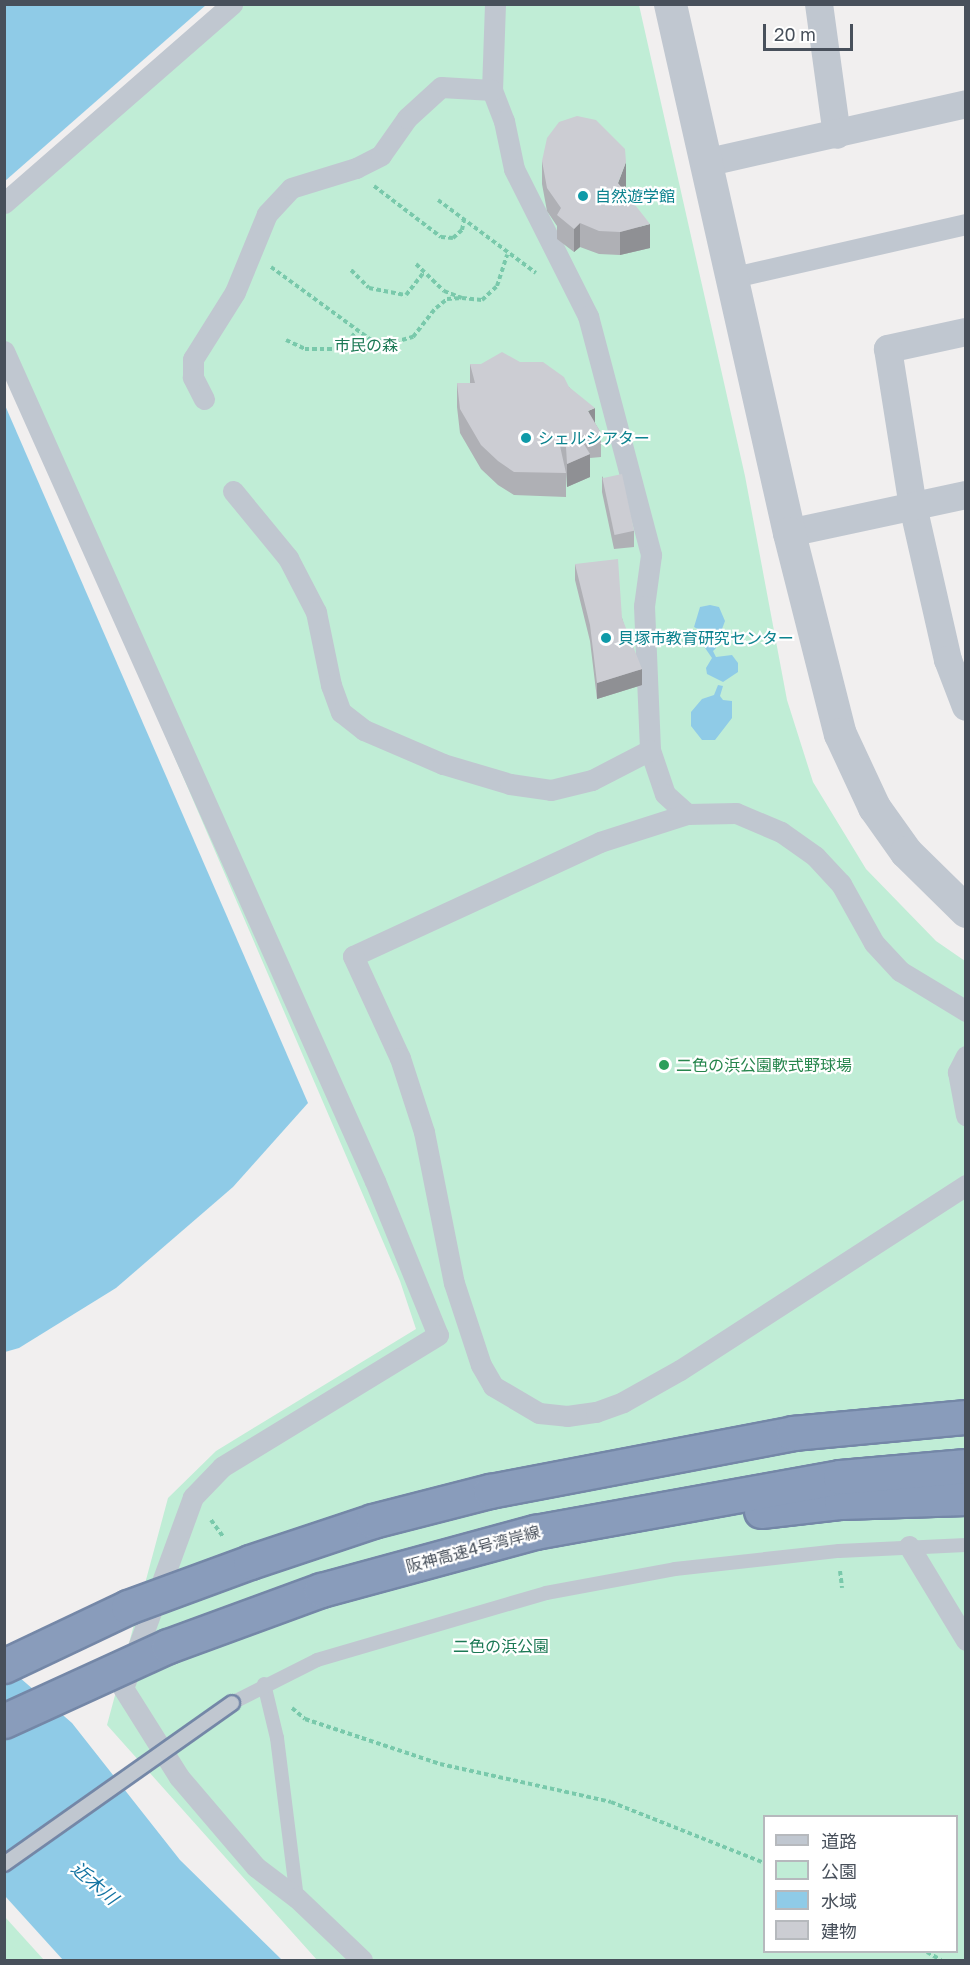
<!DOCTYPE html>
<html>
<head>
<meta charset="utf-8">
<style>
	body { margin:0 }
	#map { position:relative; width:970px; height:1965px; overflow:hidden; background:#f1efef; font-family:"Golos Text","Noto Sans JP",sans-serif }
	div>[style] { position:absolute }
	.green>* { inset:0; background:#c0edd6 }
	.water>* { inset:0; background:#8fcbe7 }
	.path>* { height:4px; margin-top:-2px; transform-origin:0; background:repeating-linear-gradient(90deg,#79c9ab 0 4.5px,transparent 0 7.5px) }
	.service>* { height:14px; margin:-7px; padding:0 7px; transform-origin:7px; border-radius:7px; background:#c0c7d0 }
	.pedestrian>* { height:21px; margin:-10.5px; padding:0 10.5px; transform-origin:10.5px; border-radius:10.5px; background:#c0c7d0 }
	.minor>* { height:28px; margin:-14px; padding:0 14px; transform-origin:14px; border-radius:14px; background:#c0c7d0 }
	.tertiary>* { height:33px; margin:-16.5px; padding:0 16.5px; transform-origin:16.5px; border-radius:16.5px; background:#c0c7d0 }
	.bridges { filter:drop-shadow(2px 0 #7487a7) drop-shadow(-2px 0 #7487a7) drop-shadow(0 2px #7487a7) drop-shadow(0 -2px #7487a7) }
	.service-bridge>* { height:14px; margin:-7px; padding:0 7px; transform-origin:7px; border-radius:7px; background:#c0c7d0 }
	.motorway-bridge>* { height:33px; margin:-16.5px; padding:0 16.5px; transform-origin:16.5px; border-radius:16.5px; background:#899cbb }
	.wall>* { inset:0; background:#afb0b5 }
	.shaded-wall>* { inset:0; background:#8f9094 }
	.building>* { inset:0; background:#cccdd3; transform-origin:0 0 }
	.dots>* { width:16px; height:16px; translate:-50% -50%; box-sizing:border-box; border:3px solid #fff; border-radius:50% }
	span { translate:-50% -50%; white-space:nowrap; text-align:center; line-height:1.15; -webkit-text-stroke:4.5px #fff; paint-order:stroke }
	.culture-label { font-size:16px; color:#0d838f }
	.left { translate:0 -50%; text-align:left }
	.park-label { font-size:16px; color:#1c7955 }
	.leisure-label { font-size:16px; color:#27864d }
	.street-label { font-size:16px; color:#48505b }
	.water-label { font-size:18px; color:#1474a2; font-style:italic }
	.frame { position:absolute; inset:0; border:6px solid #48505b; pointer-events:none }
	.legend { position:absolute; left:763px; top:1815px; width:195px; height:138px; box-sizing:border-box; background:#fff; border:2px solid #b6b9bd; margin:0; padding:8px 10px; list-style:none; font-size:18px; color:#48505b }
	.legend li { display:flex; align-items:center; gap:12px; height:30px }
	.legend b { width:30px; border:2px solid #b6b9bd }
	.scale { position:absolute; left:763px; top:24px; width:90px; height:27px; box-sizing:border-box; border:3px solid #48505b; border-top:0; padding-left:8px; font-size:18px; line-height:21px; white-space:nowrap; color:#48505b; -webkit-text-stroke:4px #fff; paint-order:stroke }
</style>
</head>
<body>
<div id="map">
	<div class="green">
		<div style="clip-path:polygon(evenodd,218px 5px,639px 5px,745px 476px,787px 700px,813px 782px,866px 869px,936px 941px,965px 961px,965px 1960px,317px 1960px,107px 1725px,168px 1498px,216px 1451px,416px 1329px,400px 1281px,5px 363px,4px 194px,218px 5px,764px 1816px,956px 1816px,956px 1952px,764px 1952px,764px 1816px)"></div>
		<div style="clip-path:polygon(5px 1917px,44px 1960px,5px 1960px)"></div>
	</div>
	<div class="water">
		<div style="clip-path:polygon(5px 4px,206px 4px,206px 5px,5px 181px)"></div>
		<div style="clip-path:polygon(4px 403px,308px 1103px,233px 1187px,116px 1288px,19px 1348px,5px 1352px)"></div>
		<div style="clip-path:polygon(710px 605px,719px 607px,725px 621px,722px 629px,714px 635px,716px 648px,713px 651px,716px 657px,732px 655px,738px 663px,738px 672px,723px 682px,707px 674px,706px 668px,712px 658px,703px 645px,711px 636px,694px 627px,700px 607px)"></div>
		<div style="clip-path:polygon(718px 685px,723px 686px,720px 696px,723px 700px,732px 701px,732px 718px,715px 740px,702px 740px,691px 726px,691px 712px,702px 699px,714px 695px)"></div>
		<div style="clip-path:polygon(4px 1664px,72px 1723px,180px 1860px,282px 1960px,63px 1960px,5px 1896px)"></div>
	</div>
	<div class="path">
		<div style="left:374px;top:186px;width:84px;rotate:37.3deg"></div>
		<div style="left:441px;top:237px;width:12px;rotate:5deg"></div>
		<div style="left:453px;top:238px;width:12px;rotate:-42deg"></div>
		<div style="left:462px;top:230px;width:10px;rotate:-79deg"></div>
		<div style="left:438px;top:200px;width:122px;rotate:36.7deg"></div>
		<div style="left:416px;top:264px;width:39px;rotate:44deg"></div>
		<div style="left:444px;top:291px;width:19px;rotate:21deg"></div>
		<div style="left:462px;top:298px;width:20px;rotate:6deg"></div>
		<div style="left:482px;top:300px;width:21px;rotate:-43deg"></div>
		<div style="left:497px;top:286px;width:33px;rotate:-72deg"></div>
		<div style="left:271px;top:267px;width:124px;rotate:36.1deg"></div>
		<div style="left:371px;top:340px;width:24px;rotate:5deg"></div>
		<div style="left:395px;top:342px;width:19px;rotate:-16deg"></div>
		<div style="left:413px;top:337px;width:37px;rotate:-52deg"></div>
		<div style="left:436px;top:308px;width:14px;rotate:-39deg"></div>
		<div style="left:447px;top:299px;width:15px;rotate:-4deg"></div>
		<div style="left:351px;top:270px;width:25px;rotate:45deg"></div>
		<div style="left:369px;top:288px;width:38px;rotate:11deg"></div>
		<div style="left:406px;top:295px;width:29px;rotate:-52deg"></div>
		<div style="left:286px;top:340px;width:21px;rotate:25deg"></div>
		<div style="left:305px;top:349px;width:37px"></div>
		<div style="left:342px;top:349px;width:22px;rotate:-51deg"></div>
		<div style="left:211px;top:1520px;width:22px;rotate:54deg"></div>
		<div style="left:840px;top:1571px;width:17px;rotate:83deg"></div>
		<div style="left:292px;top:1708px;width:17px;rotate:40deg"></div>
		<div style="left:305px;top:1719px;width:142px;rotate:18.4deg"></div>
		<div style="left:440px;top:1764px;width:175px;rotate:12.5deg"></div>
		<div style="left:611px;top:1802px;width:165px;rotate:21.7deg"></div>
		<div style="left:927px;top:1952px;width:16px;rotate:30deg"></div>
	</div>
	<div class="service">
		<div style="left:264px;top:1684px;width:56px;rotate:76.5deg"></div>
		<div style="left:277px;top:1738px;width:161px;rotate:82.9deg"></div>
		<div style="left:232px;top:1703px;width:95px;rotate:-26.8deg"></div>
		<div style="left:317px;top:1660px;width:239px;rotate:-16.3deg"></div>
		<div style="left:546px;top:1593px;width:131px;rotate:-10.5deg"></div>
		<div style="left:675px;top:1569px;width:165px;rotate:-6.3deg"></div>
		<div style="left:839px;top:1551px;width:127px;rotate:-2.7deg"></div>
	</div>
	<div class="pedestrian">
		<div style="left:495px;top:4px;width:86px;rotate:92deg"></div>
		<div style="left:492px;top:90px;width:33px;rotate:69deg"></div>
		<div style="left:504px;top:121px;width:49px;rotate:78.2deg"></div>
		<div style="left:514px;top:169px;width:165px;rotate:63.3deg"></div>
		<div style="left:588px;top:316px;width:247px;rotate:75.2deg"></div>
		<div style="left:651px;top:555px;width:51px;rotate:97.8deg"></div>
		<div style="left:644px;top:606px;width:144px;rotate:87.6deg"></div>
		<div style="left:650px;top:750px;width:46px;rotate:71.2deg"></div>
		<div style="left:665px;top:794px;width:30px;rotate:42deg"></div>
		<div style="left:4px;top:203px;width:303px;rotate:-41.1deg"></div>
		<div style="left:730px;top:278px;width:242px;rotate:-12.9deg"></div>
		<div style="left:4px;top:351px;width:909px;rotate:65.92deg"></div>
		<div style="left:375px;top:1181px;width:166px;rotate:67.8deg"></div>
		<div style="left:438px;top:1335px;width:253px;rotate:148.6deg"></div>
		<div style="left:222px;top:1467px;width:42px;rotate:134deg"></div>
		<div style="left:193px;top:1497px;width:203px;rotate:110.1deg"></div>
		<div style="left:123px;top:1688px;width:105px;rotate:57.8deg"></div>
		<div style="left:179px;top:1777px;width:118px;rotate:49.5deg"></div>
		<div style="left:256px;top:1867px;width:51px;rotate:37.1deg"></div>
		<div style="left:297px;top:1898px;width:90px;rotate:43.6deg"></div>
		<div style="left:204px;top:399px;width:25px;rotate:-117deg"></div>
		<div style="left:193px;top:377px;width:18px;rotate:-90deg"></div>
		<div style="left:193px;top:359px;width:79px;rotate:-57.9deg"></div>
		<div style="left:235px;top:292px;width:84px;rotate:-67.7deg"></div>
		<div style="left:267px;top:214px;width:35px;rotate:-47deg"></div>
		<div style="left:291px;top:188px;width:68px;rotate:-17.1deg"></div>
		<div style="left:356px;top:168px;width:28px;rotate:-27deg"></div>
		<div style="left:381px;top:155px;width:45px;rotate:-54.9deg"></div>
		<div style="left:407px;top:118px;width:46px;rotate:-42.4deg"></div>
		<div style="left:441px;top:87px;width:51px;rotate:3.4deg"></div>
		<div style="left:233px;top:491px;width:87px;rotate:50.6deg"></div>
		<div style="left:288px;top:558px;width:61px;rotate:62.6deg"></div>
		<div style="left:316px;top:612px;width:75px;rotate:78.4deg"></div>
		<div style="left:331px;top:685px;width:29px;rotate:70deg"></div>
		<div style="left:341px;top:712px;width:29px;rotate:38deg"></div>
		<div style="left:364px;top:730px;width:86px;rotate:23.3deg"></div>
		<div style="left:443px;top:764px;width:70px;rotate:16.6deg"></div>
		<div style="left:510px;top:784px;width:41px;rotate:8.3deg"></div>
		<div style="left:551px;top:790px;width:42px;rotate:-13.7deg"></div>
		<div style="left:592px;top:780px;width:65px;rotate:-27.3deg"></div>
		<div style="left:966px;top:1011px;width:77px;rotate:-148.8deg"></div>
		<div style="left:900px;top:971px;width:38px;rotate:-133deg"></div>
		<div style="left:874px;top:943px;width:68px;rotate:-119.2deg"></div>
		<div style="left:841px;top:884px;width:38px;rotate:-133deg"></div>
		<div style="left:815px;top:856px;width:42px;rotate:-144.8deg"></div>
		<div style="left:781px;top:832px;width:49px;rotate:-157.1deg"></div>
		<div style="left:736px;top:813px;width:49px;rotate:178.8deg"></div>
		<div style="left:687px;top:814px;width:91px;rotate:162.2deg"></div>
		<div style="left:600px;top:842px;width:272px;rotate:155.2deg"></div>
		<div style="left:353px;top:956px;width:112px;rotate:65.3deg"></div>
		<div style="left:400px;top:1058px;width:78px;rotate:72deg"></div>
		<div style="left:424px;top:1132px;width:154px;rotate:78.8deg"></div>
		<div style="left:454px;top:1283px;width:86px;rotate:71.8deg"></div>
		<div style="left:481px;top:1365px;width:24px;rotate:60deg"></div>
		<div style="left:493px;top:1386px;width:53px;rotate:30.4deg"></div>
		<div style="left:539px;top:1413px;width:28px;rotate:6deg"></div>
		<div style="left:567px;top:1416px;width:29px;rotate:-8deg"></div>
		<div style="left:596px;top:1412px;width:29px;rotate:-20deg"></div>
		<div style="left:623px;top:1402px;width:65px;rotate:-29.3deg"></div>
		<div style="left:680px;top:1370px;width:341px;rotate:-32.9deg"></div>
		<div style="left:966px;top:1056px;width:18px;rotate:117deg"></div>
		<div style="left:958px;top:1072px;width:44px;rotate:79.5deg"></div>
		<div style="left:909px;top:1546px;width:110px;rotate:58.8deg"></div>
	</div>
	<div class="minor">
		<div style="left:819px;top:4px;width:132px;rotate:82.2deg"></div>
		<div style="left:705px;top:163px;width:268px;rotate:-12.7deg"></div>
		<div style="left:966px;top:332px;width:80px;rotate:167.7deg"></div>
		<div style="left:888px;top:349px;width:159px;rotate:81deg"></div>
		<div style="left:913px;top:506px;width:158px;rotate:77.2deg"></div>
		<div style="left:948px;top:660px;width:50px;rotate:69deg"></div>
		<div style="left:789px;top:533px;width:181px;rotate:-12.1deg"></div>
	</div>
	<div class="tertiary">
		<div style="left:670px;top:4px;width:542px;rotate:77.32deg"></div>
		<div style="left:789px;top:533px;width:207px;rotate:75.8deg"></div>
		<div style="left:840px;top:734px;width:81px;rotate:65deg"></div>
		<div style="left:874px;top:807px;width:55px;rotate:54.6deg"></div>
		<div style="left:906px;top:852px;width:84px;rotate:44.5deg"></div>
	</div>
	<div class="bridges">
		<div class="service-bridge">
			<div style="left:4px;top:1864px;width:279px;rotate:-35.2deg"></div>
		</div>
		<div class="motorway-bridge">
			<div style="left:761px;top:1511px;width:81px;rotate:-6.4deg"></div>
			<div style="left:841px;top:1502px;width:125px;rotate:-1.8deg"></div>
			<div style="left:4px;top:1666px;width:137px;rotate:-25.4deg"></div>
			<div style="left:128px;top:1607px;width:130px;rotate:-20.2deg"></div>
			<div style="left:250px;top:1562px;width:130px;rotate:-18.4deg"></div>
			<div style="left:373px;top:1521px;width:121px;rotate:-14.4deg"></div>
			<div style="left:490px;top:1491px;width:309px;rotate:-10.8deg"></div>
			<div style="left:793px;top:1433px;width:174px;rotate:-5.3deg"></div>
			<div style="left:4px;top:1721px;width:180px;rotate:-24.6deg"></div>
			<div style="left:168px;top:1646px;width:163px;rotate:-20.1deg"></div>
			<div style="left:321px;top:1590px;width:222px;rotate:-15.2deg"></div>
			<div style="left:535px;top:1532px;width:310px;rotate:-10.2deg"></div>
			<div style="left:840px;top:1477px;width:126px;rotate:-5deg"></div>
		</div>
	</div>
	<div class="wall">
		<div style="clip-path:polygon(542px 161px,626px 186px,624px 191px,650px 248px,620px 255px,599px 254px,580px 247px,574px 252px,557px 239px,557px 226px,547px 211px,542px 184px)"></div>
		<div style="clip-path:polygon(470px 364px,569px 387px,595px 423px,601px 433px,601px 457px,590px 458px,590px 477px,567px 487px,566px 474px,566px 497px,514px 495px,498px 485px,481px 469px,460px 433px,457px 407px,457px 383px,470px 383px)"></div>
		<div style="clip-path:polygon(602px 476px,634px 531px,634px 547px,614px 549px,602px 492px)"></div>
		<div style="clip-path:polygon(575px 564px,622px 618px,642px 685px,597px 699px,590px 641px,575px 580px)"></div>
	</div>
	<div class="shaded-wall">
		<div style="clip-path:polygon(626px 162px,626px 186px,618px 206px,618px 183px)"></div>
		<div style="clip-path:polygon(580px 223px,580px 247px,574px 252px,574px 229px)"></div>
		<div style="clip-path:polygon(650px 224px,650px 248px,620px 255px,620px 232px)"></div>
		<div style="clip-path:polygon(595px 408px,595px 431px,588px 411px)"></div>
		<div style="clip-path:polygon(590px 454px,590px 477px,567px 487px,567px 464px)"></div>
		<div style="clip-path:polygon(642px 669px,642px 685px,597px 699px,597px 683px)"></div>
	</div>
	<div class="building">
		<div style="clip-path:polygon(577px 116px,596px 120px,625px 149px,626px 162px,618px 183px,650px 224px,620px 232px,599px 231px,580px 223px,574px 229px,557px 215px,561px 208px,547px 188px,542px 161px,547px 138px,559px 122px)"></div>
		<div style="clip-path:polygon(502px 352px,520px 362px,543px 362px,564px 377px,569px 387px,595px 408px,588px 411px,601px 433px,579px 436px,590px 454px,567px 464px,566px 447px,560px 446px,566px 473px,514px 472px,498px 461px,481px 445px,460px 409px,457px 383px,475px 383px,470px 364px,481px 364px)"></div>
		<div style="left:622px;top:474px;width:58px;height:20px;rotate:78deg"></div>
		<div style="clip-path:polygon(618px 559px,622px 618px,642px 669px,597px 683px,590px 625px,575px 564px)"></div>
	</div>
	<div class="dots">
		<div style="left:583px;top:196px;background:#0f9aa8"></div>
		<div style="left:526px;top:438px;background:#0f9aa8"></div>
		<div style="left:606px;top:638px;background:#0f9aa8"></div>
		<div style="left:664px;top:1065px;background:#2e9e5b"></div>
	</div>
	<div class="culture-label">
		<span class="left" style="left:595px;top:196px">自然遊学館</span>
		<span class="left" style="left:538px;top:438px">シェルシアター</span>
		<span class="left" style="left:618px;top:638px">貝塚市教育研究センター</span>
	</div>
	<div class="park-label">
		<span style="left:366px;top:345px">市民の森</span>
		<span style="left:501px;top:1646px">二色の浜公園</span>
	</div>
	<div class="leisure-label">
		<span class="left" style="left:676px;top:1065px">二色の浜公園軟式野球場</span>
	</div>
	<div class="street-label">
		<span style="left:473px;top:1549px;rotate:-15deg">阪神高速4号湾岸線</span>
	</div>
	<div class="water-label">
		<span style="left:95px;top:1883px;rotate:41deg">近木川</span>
	</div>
	<div class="frame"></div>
	<ul class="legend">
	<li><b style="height:8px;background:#c0c7d0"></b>道路</li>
	<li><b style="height:16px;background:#c0edd6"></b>公園</li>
	<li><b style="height:16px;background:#8fcbe7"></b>水域</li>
	<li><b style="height:16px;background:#cccdd3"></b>建物</li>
	</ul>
	<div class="scale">20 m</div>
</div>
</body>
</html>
